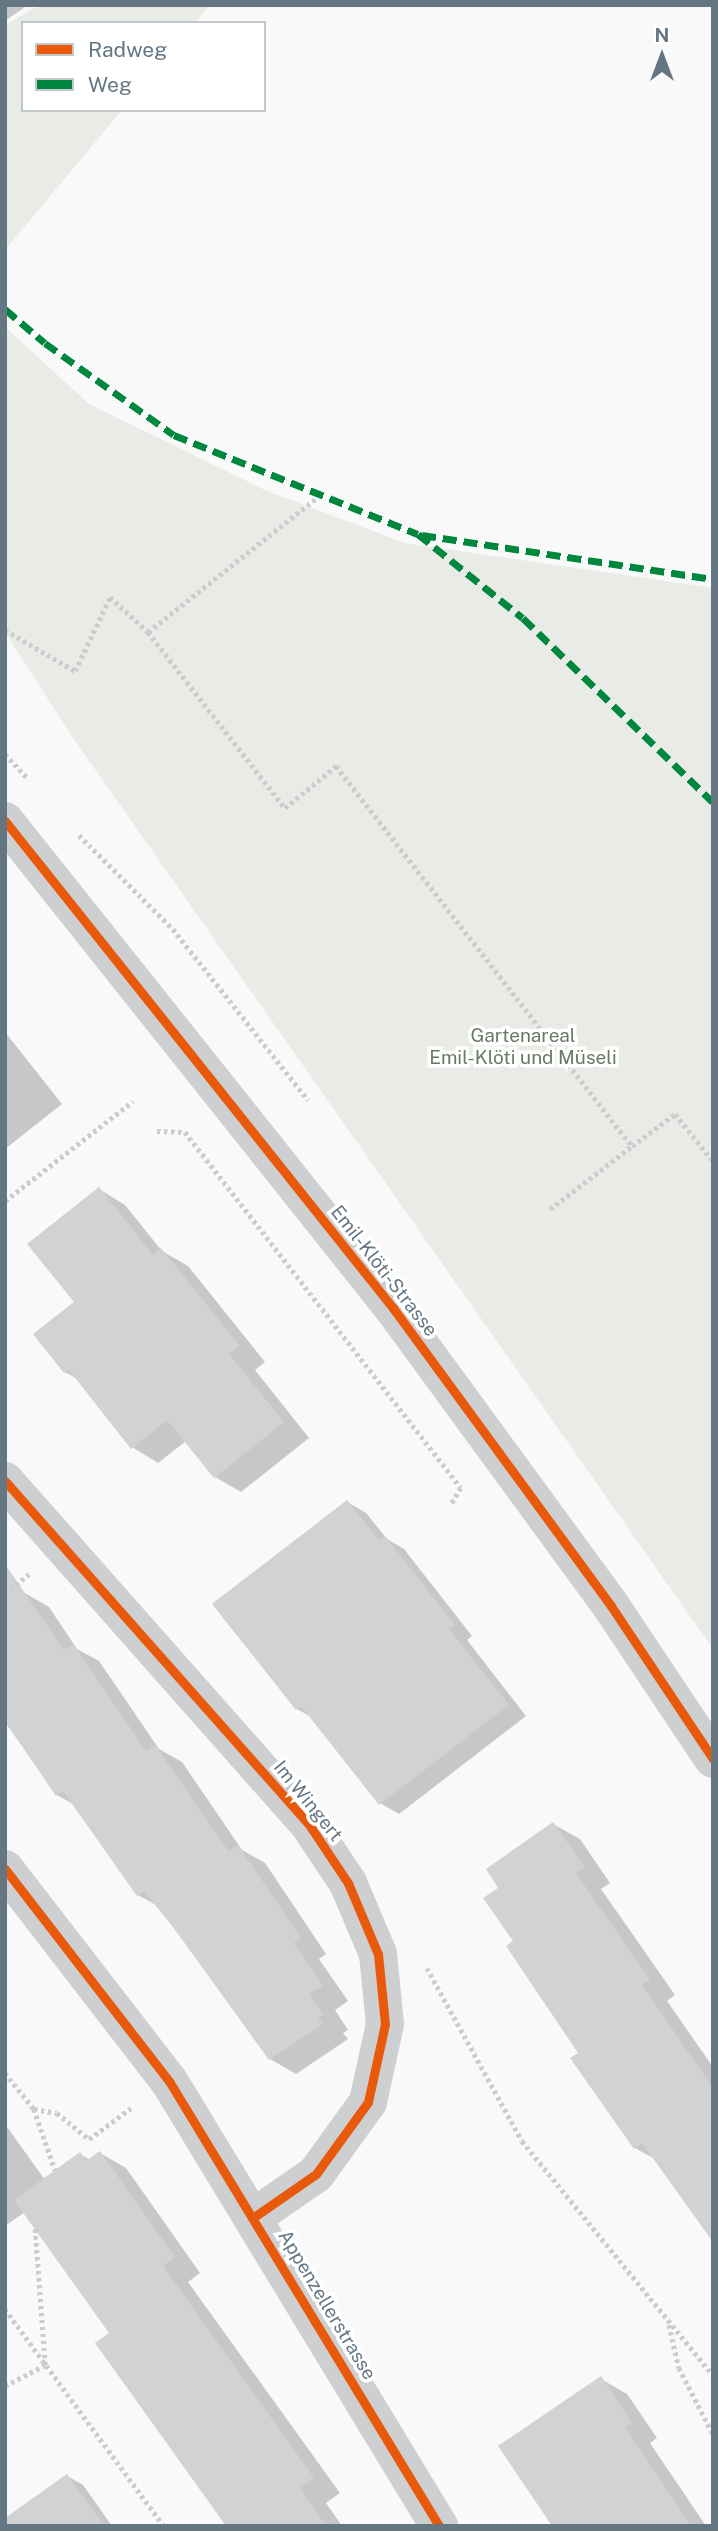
<!DOCTYPE html>
<html>
<head>
<meta charset="utf-8">
<style>
	body { margin:0 }
	#map { position:relative; width:718px; height:2531px; overflow:hidden; background:#f9f9f9; font-family:"Public Sans",sans-serif }
	div>[style] { position:absolute }
	.green>* { inset:0; background:#e8ebe6 }
	.shadow>* { inset:0; background:#0003 }
	.building>* { inset:0; background:#d0d2d3 }
	.path>* { height:4.5px; margin-top:-2.25px; transform-origin:0; background:repeating-linear-gradient(90deg,#cbcccd 0 3.5px,transparent 0 7px) }
	.minor>* { height:38px; margin:-19px; padding:0 19px; transform-origin:19px; border-radius:19px; background:#cecfd0 }
	.tertiary>* { height:38px; margin:-19px; padding:0 19px; transform-origin:19px; border-radius:19px; background:#cecfd0 }
	.quiet>* { height:7px; margin-top:-3.5px; transform-origin:0; background:repeating-linear-gradient(90deg,#00873e 0 14px,transparent 0 21px) }
	.cycleway>* { height:9px; margin:-4.5px; padding:0 4.5px; transform-origin:4.5px; border-radius:4.5px; background:#e8590c }
	span { translate:-50% -50%; white-space:nowrap; text-align:center; line-height:1.15; -webkit-text-stroke:7px #fff; paint-order:stroke }
	.park-label { font-size:19px; color:#687a64 }
	.street-label { font-size:19px; color:#657683 }
	.frame { position:absolute; inset:0; border:7px solid #657683; pointer-events:none }
	.legend { position:absolute; left:21px; top:21px; width:245px; height:91px; box-sizing:border-box; background:#fff; border:2px solid #c1c8cd; margin:0; padding:9px 12px; list-style:none; font-size:21px; color:#657683 }
	.legend li { display:flex; align-items:center; gap:14px; height:35px }
	.legend b { width:35px; border:2px solid #c1c8cd }
	.north { position:absolute; left:627px; top:21px; width:70px; height:70px; -webkit-text-stroke:5px #fff; paint-order:stroke; rotate:0deg; font-size:19px; font-weight:700; line-height:28px; text-align:center; color:#657683 }
	.north::after { content:''; display:block; margin:auto; width:24px; height:32px; background:#657683; clip-path:polygon(50% 0,100% 100%,50% 72%,0 100%) }
</style>
</head>
<body>
<div id="map">
	<div class="green">
		<div style="clip-path:polygon(39px 5px,210px 5px,195px 23px,23px 23px,23px 110px,122px 110px,5px 250px,5px 25px)"></div>
		<div style="clip-path:polygon(5px 327px,89px 404px,267px 491px,405px 543px,713px 588px,713px 1649px,73px 738px,5px 632px)"></div>
	</div>
	<div class="shadow">
		<div style="clip-path:polygon(5px 5px,28px 5px,5px 21px)"></div>
		<div style="clip-path:polygon(5px 1032px,62px 1104px,5px 1149px)"></div>
		<div style="clip-path:polygon(99px 1189px,125px 1205px,162px 1251px,188px 1266px,265px 1362px,255px 1370px,309px 1438px,241px 1492px,215px 1477px,186px 1441px,158px 1463px,132px 1447px,79px 1380px,65px 1372px)"></div>
		<div style="clip-path:polygon(347px 1502px,366px 1513px,387px 1539px,404px 1549px,472px 1636px,467px 1640px,526px 1716px,399px 1814px,380px 1803px,313px 1718px,297px 1709px)"></div>
		<div style="clip-path:polygon(23px 1592px,49px 1607px,77px 1649px,99px 1661px,159px 1749px,182px 1762px,242px 1850px,265px 1863px,326px 1954px,319px 1959px,348px 2001px,335px 2010px,348px 2030px,343px 2033px,348px 2039px,296px 2074px,270px 2059px,158px 1906px,138px 1895px,75px 1805px,57px 1795px,5px 1722px,5px 1604px)"></div>
		<div style="clip-path:polygon(553px 1824px,580px 1839px,610px 1883px,601px 1889px,675px 1995px,667px 2001px,713px 2067px,713px 2240px,657px 2160px,635px 2148px,515px 1941px,501px 1888px)"></div>
		<div style="clip-path:polygon(5px 2124px,45px 2180px,80px 2154px,90px 2160px,100px 2153px,126px 2168px,200px 2273px,188px 2282px,340px 2493px,326px 2503px,342px 2526px,228px 2526px,111px 2334px,25px 2212px,5px 2226px)"></div>
		<div style="clip-path:polygon(601px 2379px,627px 2394px,657px 2438px,650px 2443px,706px 2526px,554px 2526px)"></div>
		<div style="clip-path:polygon(67px 2476px,83px 2485px,112px 2526px,5px 2526px)"></div>
	</div>
	<div class="building">
		<div style="clip-path:polygon(99px 1187px,153px 1255px,161px 1248px,240px 1346px,229px 1354px,284px 1422px,214px 1478px,167px 1420px,131px 1449px,69px 1370px,64px 1373px,33px 1334px,74px 1302px,27px 1244px)"></div>
		<div style="clip-path:polygon(347px 1500px,379px 1540px,385px 1536px,455px 1625px,449px 1629px,509px 1705px,379px 1805px,301px 1706px,296px 1710px,212px 1604px)"></div>
		<div style="clip-path:polygon(5px 1564px,64px 1650px,73px 1644px,146px 1751px,155px 1745px,229px 1852px,238px 1845px,301px 1938px,294px 1943px,323px 1986px,309px 1994px,323px 2014px,318px 2018px,323px 2024px,269px 2060px,176px 1931px,144px 1891px,137px 1896px,63px 1791px,56px 1796px,5px 1721px)"></div>
		<div style="clip-path:polygon(553px 1822px,585px 1867px,576px 1873px,650px 1980px,642px 1985px,713px 2088px,713px 2242px,642px 2143px,634px 2149px,570px 2058px,578px 2053px,506px 1946px,513px 1941px,483px 1898px,498px 1888px,486px 1869px)"></div>
		<div style="clip-path:polygon(100px 2151px,175px 2257px,163px 2266px,314px 2478px,300px 2488px,326px 2526px,226px 2526px,95px 2343px,109px 2333px,14px 2200px,80px 2152px,86px 2161px)"></div>
		<div style="clip-path:polygon(601px 2376px,632px 2422px,625px 2427px,691px 2526px,552px 2526px,498px 2446px)"></div>
		<div style="clip-path:polygon(67px 2474px,104px 2526px,5px 2526px,5px 2518px)"></div>
	</div>
	<div class="path">
		<div style="left:5px;top:630px;width:81px;rotate:30.4deg"></div>
		<div style="left:75px;top:671px;width:82px;rotate:-64.7deg"></div>
		<div style="left:110px;top:597px;width:52px;rotate:42.6deg"></div>
		<div style="left:148px;top:632px;width:217px;rotate:-38.5deg"></div>
		<div style="left:148px;top:632px;width:223px;rotate:52.1deg"></div>
		<div style="left:285px;top:808px;width:66px;rotate:-39.5deg"></div>
		<div style="left:336px;top:766px;width:482px;rotate:52.1deg"></div>
		<div style="left:632px;top:1146px;width:54px;rotate:-36.7deg"></div>
		<div style="left:675px;top:1114px;width:60px;rotate:51deg"></div>
		<div style="left:5px;top:754px;width:34px;rotate:47deg"></div>
		<div style="left:79px;top:835px;width:133px;rotate:45deg"></div>
		<div style="left:173px;top:929px;width:218px;rotate:51.7deg"></div>
		<div style="left:157px;top:1131px;width:28px;rotate:2deg"></div>
		<div style="left:185px;top:1132px;width:450px;rotate:52.2deg"></div>
		<div style="left:461px;top:1488px;width:21px;rotate:121deg"></div>
		<div style="left:5px;top:1201px;width:162px;rotate:-38deg"></div>
		<div style="left:550px;top:1209px;width:103px;rotate:-37.5deg"></div>
		<div style="left:5px;top:1594px;width:31px;rotate:-40deg"></div>
		<div style="left:427px;top:1968px;width:197px;rotate:61.2deg"></div>
		<div style="left:522px;top:2141px;width:302px;rotate:50.8deg"></div>
		<div style="left:5px;top:2073px;width:46px;rotate:51.1deg"></div>
		<div style="left:34px;top:2109px;width:23px;rotate:10deg"></div>
		<div style="left:57px;top:2113px;width:41px;rotate:39.1deg"></div>
		<div style="left:89px;top:2139px;width:52px;rotate:-36.4deg"></div>
		<div style="left:34px;top:2109px;width:65px;rotate:71deg"></div>
		<div style="left:5px;top:2309px;width:269px;rotate:53.8deg"></div>
		<div style="left:669px;top:2325px;width:44px;rotate:76.9deg"></div>
		<div style="left:679px;top:2368px;width:74px;rotate:62.7deg"></div>
		<div style="left:5px;top:2386px;width:45px;rotate:-27.7deg"></div>
		<div style="left:45px;top:2365px;width:137px;rotate:-94.2deg"></div>
	</div>
	<div class="minor">
		<div style="left:5px;top:1481px;width:460px;rotate:48.5deg"></div>
		<div style="left:310px;top:1826px;width:69px;rotate:56.3deg"></div>
		<div style="left:348px;top:1883px;width:77px;rotate:67.1deg"></div>
		<div style="left:378px;top:1954px;width:70px;rotate:84.3deg"></div>
		<div style="left:385px;top:2024px;width:80px;rotate:102.3deg"></div>
		<div style="left:368px;top:2102px;width:89px;rotate:125.8deg"></div>
		<div style="left:316px;top:2174px;width:75px;rotate:145.3deg"></div>
		<div style="left:5px;top:1869px;width:268px;rotate:52.3deg"></div>
		<div style="left:169px;top:2081px;width:521px;rotate:58.75deg"></div>
	</div>
	<div class="tertiary">
		<div style="left:5px;top:821px;width:623px;rotate:51.46deg"></div>
		<div style="left:393px;top:1308px;width:369px;rotate:53.8deg"></div>
		<div style="left:611px;top:1606px;width:184px;rotate:56.3deg"></div>
	</div>
	<div class="quiet">
		<div style="left:5px;top:309px;width:52px;rotate:40.4deg"></div>
		<div style="left:45px;top:343px;width:158px;rotate:35.5deg"></div>
		<div style="left:174px;top:435px;width:263px;rotate:22.1deg"></div>
		<div style="left:418px;top:534px;width:134px;rotate:38.7deg"></div>
		<div style="left:523px;top:618px;width:264px;rotate:44.1deg"></div>
		<div style="left:422px;top:535px;width:294px;rotate:8.6deg"></div>
	</div>
	<div class="cycleway">
		<div style="left:5px;top:821px;width:623px;rotate:51.46deg"></div>
		<div style="left:393px;top:1308px;width:369px;rotate:53.8deg"></div>
		<div style="left:611px;top:1606px;width:184px;rotate:56.3deg"></div>
		<div style="left:5px;top:1481px;width:460px;rotate:48.5deg"></div>
		<div style="left:310px;top:1826px;width:69px;rotate:56.3deg"></div>
		<div style="left:348px;top:1883px;width:77px;rotate:67.1deg"></div>
		<div style="left:378px;top:1954px;width:70px;rotate:84.3deg"></div>
		<div style="left:385px;top:2024px;width:80px;rotate:102.3deg"></div>
		<div style="left:368px;top:2102px;width:89px;rotate:125.8deg"></div>
		<div style="left:316px;top:2174px;width:75px;rotate:145.3deg"></div>
		<div style="left:5px;top:1869px;width:268px;rotate:52.3deg"></div>
		<div style="left:169px;top:2081px;width:521px;rotate:58.75deg"></div>
	</div>
	<div class="park-label">
		<span style="left:523px;top:1047px">Gartenareal<br>Emil-Klöti und Müseli</span>
	</div>
	<div class="street-label">
		<span style="left:384px;top:1271px;rotate:52deg">Emil-Klöti-Strasse</span>
		<span style="left:308px;top:1801px;rotate:51deg">Im Wingert</span>
		<span style="left:327px;top:2305px;rotate:59deg">Appenzellerstrasse</span>
	</div>
	<div class="frame"></div>
	<ul class="legend">
	<li><b style="height:9px;background:#e8590c"></b>Radweg</li>
	<li><b style="height:9px;background:#00873e"></b>Weg</li>
	</ul>
	<div class="north">N</div>
</div>
</body>
</html>
